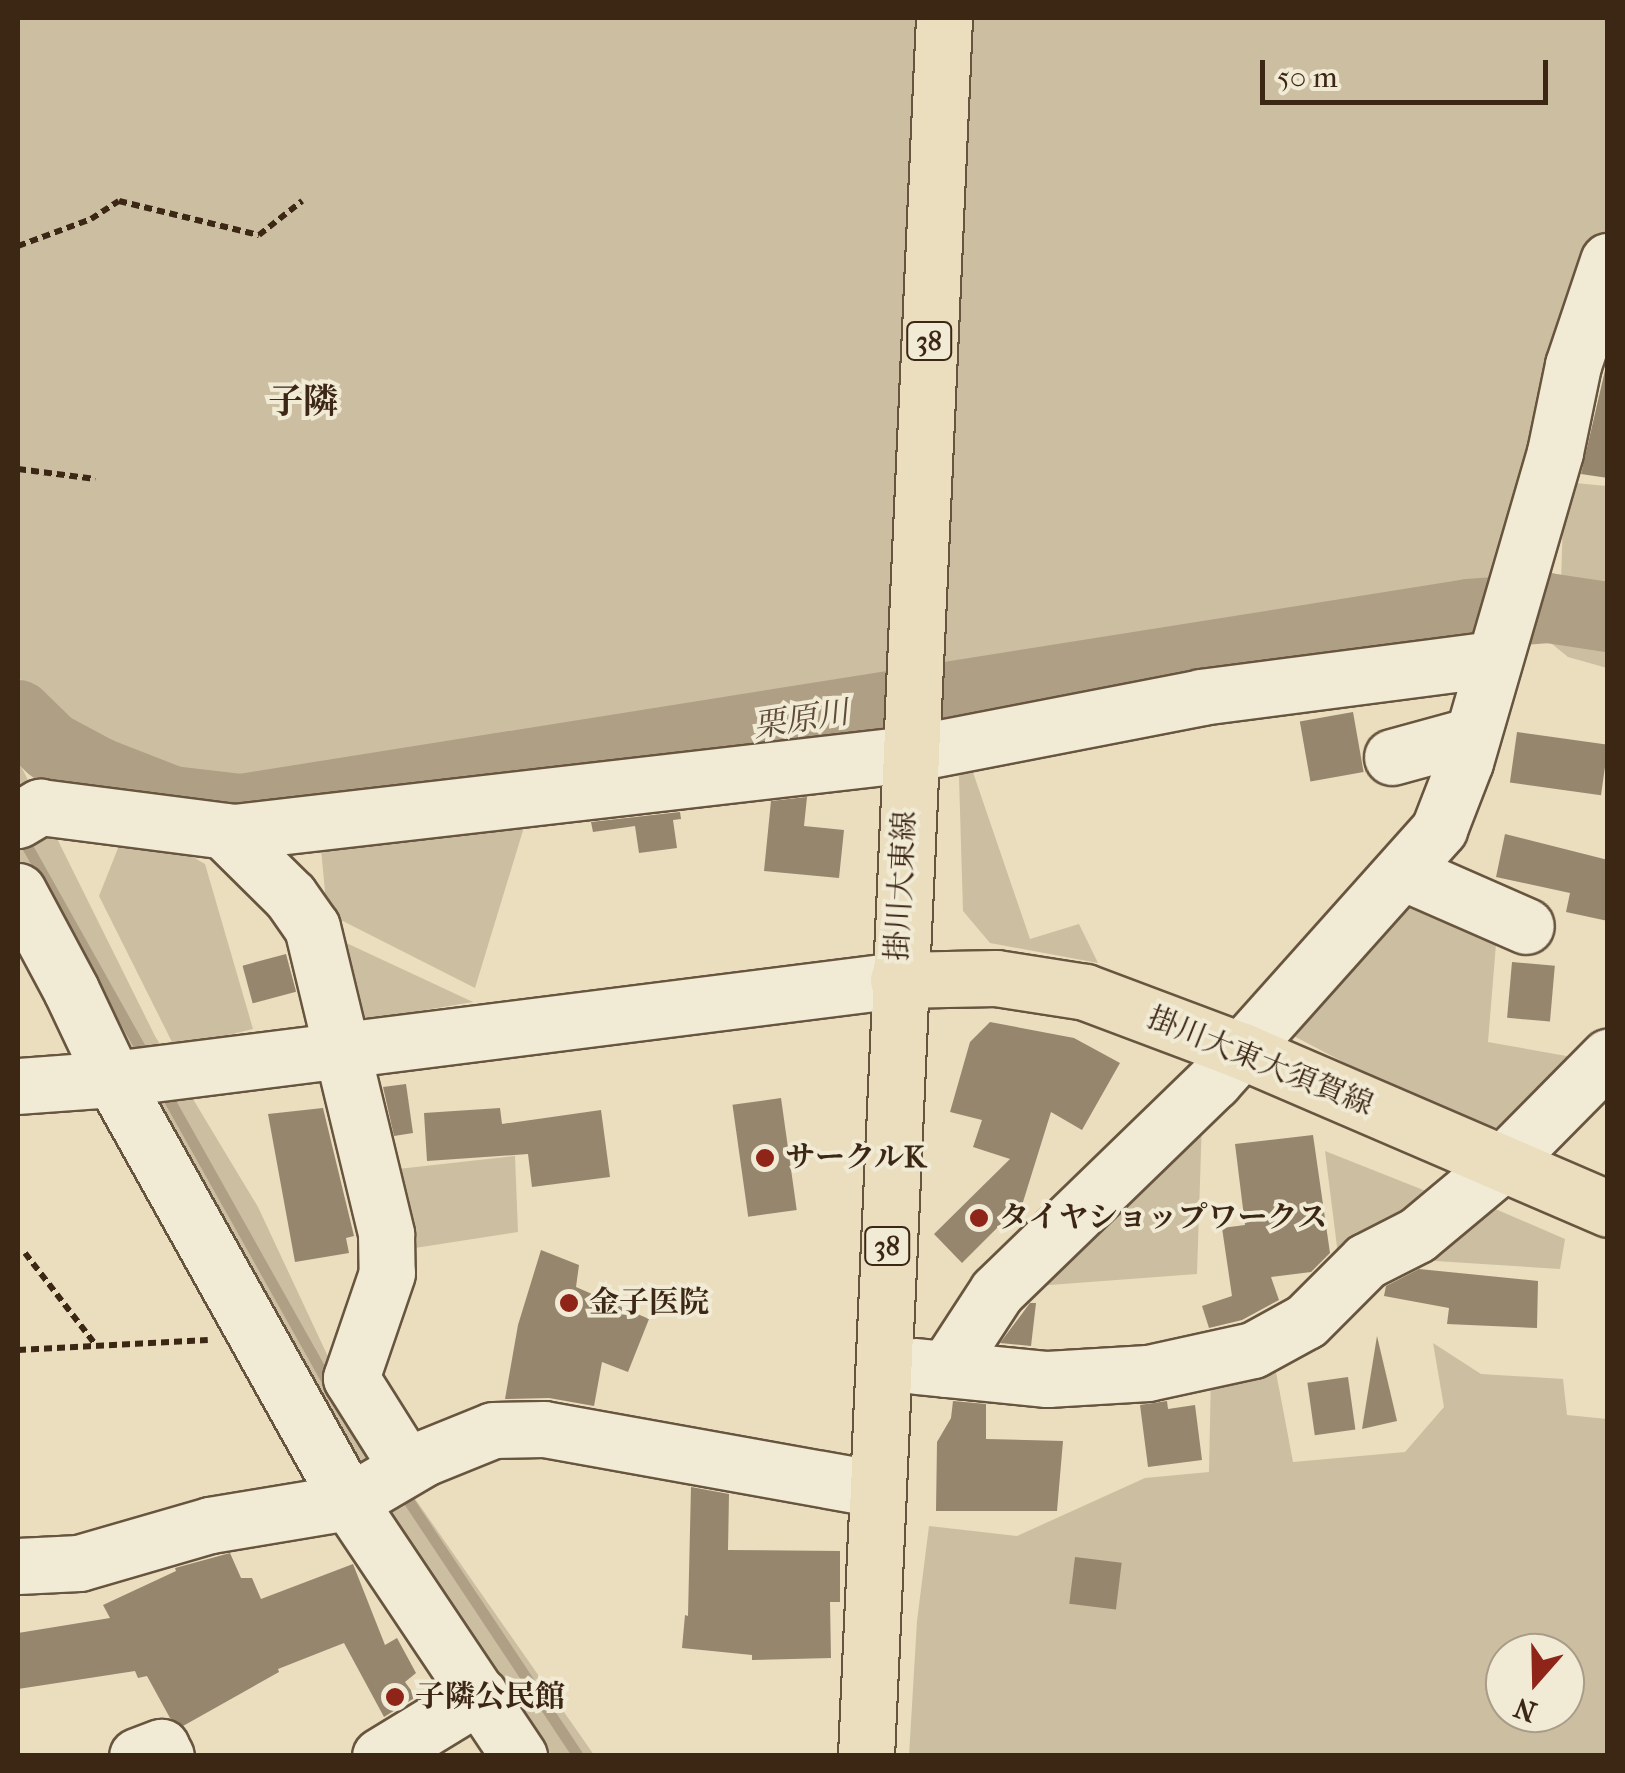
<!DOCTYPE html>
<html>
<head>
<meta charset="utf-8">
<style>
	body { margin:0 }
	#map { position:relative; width:1625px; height:1773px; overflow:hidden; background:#eadebe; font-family:"IM FELL French Canon","Noto Serif JP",serif }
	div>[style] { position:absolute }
	.green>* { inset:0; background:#ccbfa1 }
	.stream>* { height:11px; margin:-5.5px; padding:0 5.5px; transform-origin:5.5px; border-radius:5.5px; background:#afa085 }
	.river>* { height:70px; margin:-35px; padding:0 35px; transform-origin:35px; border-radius:35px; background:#afa085 }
	.building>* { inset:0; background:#96866d; transform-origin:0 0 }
	.path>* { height:6px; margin-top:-3px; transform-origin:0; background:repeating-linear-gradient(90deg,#3c2715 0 8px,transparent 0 13px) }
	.roads { filter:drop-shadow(2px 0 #68553f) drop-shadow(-2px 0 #68553f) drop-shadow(0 2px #68553f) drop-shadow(0 -2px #68553f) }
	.minor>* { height:55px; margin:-27.5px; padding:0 27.5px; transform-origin:27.5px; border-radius:27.5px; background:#f1ead5 }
	.major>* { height:55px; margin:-27.5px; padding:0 27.5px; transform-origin:27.5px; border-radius:27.5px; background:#eadebe }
	.dots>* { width:28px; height:28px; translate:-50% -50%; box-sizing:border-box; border:5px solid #f1ead5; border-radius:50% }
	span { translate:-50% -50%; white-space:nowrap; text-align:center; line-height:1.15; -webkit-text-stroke:8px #f1ead5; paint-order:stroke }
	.shield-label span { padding:2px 8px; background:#f1ead5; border:2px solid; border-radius:8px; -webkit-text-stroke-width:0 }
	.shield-label { font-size:28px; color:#3c2715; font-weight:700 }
	.street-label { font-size:30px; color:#3c2715 }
	.poi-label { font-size:30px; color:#3c2715; font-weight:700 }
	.left { translate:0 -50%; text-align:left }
	.water-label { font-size:32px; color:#5e4b37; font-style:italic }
	.quarter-label { font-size:35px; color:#3c2715; font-weight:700 }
	.frame { position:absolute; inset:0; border:20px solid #3c2715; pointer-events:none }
	.north { position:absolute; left:1485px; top:1633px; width:100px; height:100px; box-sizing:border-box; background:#f1ead5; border:2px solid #a99c88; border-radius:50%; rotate:200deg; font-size:28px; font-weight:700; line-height:40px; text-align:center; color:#3c2715 }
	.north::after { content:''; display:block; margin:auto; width:35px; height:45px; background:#8f2418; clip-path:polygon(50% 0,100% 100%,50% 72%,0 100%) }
	.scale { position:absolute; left:1260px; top:60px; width:288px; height:45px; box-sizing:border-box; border:5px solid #3c2715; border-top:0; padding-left:12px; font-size:30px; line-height:35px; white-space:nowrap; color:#3c2715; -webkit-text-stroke:8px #f1ead5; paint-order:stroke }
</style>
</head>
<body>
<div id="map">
	<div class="green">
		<div style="clip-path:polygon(18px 18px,1607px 18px,1607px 247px,1503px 590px,1219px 644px,979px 672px,805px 713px,636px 731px,516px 735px,380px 769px,167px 788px,102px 761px,59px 736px,18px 676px)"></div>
		<div style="clip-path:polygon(1564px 482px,1607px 486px,1607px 668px,1568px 657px,1541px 635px,1548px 608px,1561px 584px)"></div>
		<div style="clip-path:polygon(963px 743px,1030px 939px,1079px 924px,1098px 963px,990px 943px,963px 911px,958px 744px)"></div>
		<div style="clip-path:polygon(18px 760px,155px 1036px,258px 1207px,338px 1378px,395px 1470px,594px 1755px,539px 1755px,380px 1517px,18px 866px)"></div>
		<div style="clip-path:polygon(528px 814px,475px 988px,327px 913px,320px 838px)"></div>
		<div style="clip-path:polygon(122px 838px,165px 841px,205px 864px,253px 1029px,175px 1048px,99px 896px)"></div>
		<div style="clip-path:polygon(1412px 905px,1496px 944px,1488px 1042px,1589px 1060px,1513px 1131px,1448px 1117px,1288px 1033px)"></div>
		<div style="clip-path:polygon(312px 927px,473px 1002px,330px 1026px)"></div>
		<div style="clip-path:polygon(1202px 1120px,1197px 1274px,1036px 1286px)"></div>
		<div style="clip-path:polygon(1325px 1151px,1441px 1197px,1339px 1263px)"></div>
		<div style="clip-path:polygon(515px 1156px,518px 1232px,402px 1250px,380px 1171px)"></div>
		<div style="clip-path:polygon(1477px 1201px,1565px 1239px,1560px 1269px,1404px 1259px)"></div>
		<div style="clip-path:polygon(evenodd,1433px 1343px,1481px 1374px,1563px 1379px,1567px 1415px,1607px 1419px,1607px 1755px,909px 1756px,917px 1621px,929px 1526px,1017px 1536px,1145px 1478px,1209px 1472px,1211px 1374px,1275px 1367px,1293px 1462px,1405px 1452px,1444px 1407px,1433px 1343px,1505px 1653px,1565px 1653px,1565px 1713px,1505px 1713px,1505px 1653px)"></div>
	</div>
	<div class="stream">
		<div style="left:19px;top:832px;width:261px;rotate:60.7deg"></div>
		<div style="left:163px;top:1089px;width:342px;rotate:60.7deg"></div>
		<div style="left:400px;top:1488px;width:322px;rotate:56.4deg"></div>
	</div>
	<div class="river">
		<div style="left:18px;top:715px;width:46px;rotate:44.1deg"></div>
		<div style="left:51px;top:747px;width:53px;rotate:28deg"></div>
		<div style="left:98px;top:772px;width:79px;rotate:21.4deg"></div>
		<div style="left:172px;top:801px;width:69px;rotate:6.6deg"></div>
		<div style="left:241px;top:809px;width:1243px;rotate:-9.02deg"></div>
		<div style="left:1469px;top:614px;width:79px;rotate:-4.3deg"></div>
		<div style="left:1548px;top:608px;width:61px;rotate:8.5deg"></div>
	</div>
	<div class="building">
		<div style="clip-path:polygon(1606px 366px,1608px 366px,1608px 478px,1581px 474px)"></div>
		<div style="left:1353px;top:712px;width:61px;height:54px;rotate:80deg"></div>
		<div style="left:1517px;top:732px;width:92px;height:51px;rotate:8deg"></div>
		<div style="clip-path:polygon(807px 797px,804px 826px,844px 830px,839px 878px,764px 871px,771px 801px)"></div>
		<div style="clip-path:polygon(680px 812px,681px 819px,673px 820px,677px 848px,639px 853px,635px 826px,593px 832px,591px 822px)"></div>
		<div style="clip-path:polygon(1505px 834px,1608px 860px,1608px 921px,1566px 912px,1570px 893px,1496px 877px)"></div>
		<div style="left:286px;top:954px;width:39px;height:45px;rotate:75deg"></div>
		<div style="left:1512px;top:962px;width:43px;height:56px;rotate:5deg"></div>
		<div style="clip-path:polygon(990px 1022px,1074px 1038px,1120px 1063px,1082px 1130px,1051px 1112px,1023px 1202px,962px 1263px,934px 1234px,1010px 1159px,973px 1147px,982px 1120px,950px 1112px,970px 1042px)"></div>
		<div style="clip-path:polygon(406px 1084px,413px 1133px,394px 1136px,383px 1087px)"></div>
		<div style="left:781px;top:1098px;width:113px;height:49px;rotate:82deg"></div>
		<div style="clip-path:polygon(323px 1108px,354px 1236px,346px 1238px,349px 1253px,295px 1262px,268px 1114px)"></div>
		<div style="clip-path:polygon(500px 1108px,502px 1124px,601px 1110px,610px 1177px,532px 1187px,528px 1154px,427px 1161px,424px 1113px)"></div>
		<div style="clip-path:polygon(1313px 1135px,1330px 1253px,1311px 1272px,1271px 1277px,1279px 1300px,1242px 1320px,1209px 1328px,1202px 1306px,1232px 1296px,1222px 1228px,1245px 1225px,1235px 1144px)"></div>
		<div style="clip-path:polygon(541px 1250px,579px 1265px,576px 1287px,649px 1319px,628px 1372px,602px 1362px,594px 1406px,549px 1398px,505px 1399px,518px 1325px)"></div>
		<div style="clip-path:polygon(1419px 1269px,1538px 1281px,1537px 1328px,1447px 1324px,1449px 1308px,1384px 1296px,1386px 1286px)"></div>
		<div style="clip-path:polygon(1030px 1303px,1036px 1303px,1031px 1346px,1000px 1343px)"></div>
		<div style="clip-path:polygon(1377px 1336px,1397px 1421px,1362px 1429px)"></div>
		<div style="left:1348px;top:1377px;width:53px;height:41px;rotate:82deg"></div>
		<div style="clip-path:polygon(953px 1401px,986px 1404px,986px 1439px,1063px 1441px,1057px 1511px,936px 1511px,937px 1442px,951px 1418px)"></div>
		<div style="clip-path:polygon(1167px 1401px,1168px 1409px,1195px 1405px,1202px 1460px,1148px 1467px,1140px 1405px)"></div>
		<div style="clip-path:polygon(691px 1487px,729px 1494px,728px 1550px,840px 1551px,840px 1602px,830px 1602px,831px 1658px,752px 1660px,752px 1655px,682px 1648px,685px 1615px,688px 1616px)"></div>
		<div style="clip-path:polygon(230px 1553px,241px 1578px,252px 1578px,261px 1599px,353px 1564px,385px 1645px,397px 1638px,416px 1673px,405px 1682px,416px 1697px,384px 1717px,344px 1643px,278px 1669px,279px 1672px,183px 1726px,170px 1718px,147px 1676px,138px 1678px,135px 1671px,18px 1689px,18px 1633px,110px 1618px,103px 1605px,176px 1571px,175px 1568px)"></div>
		<div style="left:1075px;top:1557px;width:47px;height:47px;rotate:7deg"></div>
	</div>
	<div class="path">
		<div style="left:18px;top:246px;width:78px;rotate:-20.3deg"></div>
		<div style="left:91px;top:219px;width:33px;rotate:-33deg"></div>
		<div style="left:119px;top:201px;width:144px;rotate:13.7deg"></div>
		<div style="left:259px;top:235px;width:55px;rotate:-38.3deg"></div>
		<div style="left:18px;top:469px;width:78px;rotate:7.4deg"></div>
		<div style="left:25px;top:1253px;width:115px;rotate:52.4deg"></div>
		<div style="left:18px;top:1350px;width:190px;rotate:-3deg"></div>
	</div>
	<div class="roads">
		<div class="minor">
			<div style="left:1392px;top:757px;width:83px;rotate:-15.4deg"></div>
			<div style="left:18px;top:820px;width:26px;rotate:-31deg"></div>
			<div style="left:40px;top:807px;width:196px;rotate:7.3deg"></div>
			<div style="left:234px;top:832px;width:679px;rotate:-6.59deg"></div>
			<div style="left:909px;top:754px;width:298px;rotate:-11deg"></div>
			<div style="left:1201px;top:697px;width:294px;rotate:-7.4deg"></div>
			<div style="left:224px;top:831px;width:93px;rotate:44.6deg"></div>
			<div style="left:290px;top:896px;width:38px;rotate:55deg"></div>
			<div style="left:312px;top:927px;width:316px;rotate:76.4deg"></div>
			<div style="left:386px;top:1234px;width:39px;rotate:89deg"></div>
			<div style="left:387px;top:1273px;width:111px;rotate:108.9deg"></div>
			<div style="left:351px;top:1378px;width:105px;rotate:57.8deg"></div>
			<div style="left:1403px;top:872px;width:134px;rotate:23.7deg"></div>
			<div style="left:18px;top:891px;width:112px;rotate:61.8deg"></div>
			<div style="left:71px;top:990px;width:98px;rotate:64.7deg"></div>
			<div style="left:113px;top:1079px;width:484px;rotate:60.8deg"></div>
			<div style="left:349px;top:1502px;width:306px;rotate:56.2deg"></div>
			<div style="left:18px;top:1086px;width:95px;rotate:-4.2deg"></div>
			<div style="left:113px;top:1079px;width:791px;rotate:-7.19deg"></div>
			<div style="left:916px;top:1366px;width:132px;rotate:5.7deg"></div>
			<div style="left:1047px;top:1379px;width:101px;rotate:-3.4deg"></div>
			<div style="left:1148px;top:1373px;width:107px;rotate:-12.4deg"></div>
			<div style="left:1253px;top:1350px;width:60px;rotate:-28.7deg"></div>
			<div style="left:1306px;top:1321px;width:85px;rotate:-45deg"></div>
			<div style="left:1366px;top:1261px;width:57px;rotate:-27deg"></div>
			<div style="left:1417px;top:1235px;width:111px;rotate:-39.9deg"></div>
			<div style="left:1502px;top:1164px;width:151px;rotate:-45.3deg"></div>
			<div style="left:946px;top:1369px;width:93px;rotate:-56.8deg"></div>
			<div style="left:997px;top:1291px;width:302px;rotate:-44.1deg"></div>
			<div style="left:1214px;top:1081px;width:338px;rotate:-48.2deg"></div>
			<div style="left:1439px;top:829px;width:72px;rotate:-68.8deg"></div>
			<div style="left:1465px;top:762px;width:323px;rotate:-73.8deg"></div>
			<div style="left:1555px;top:452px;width:89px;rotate:-78.3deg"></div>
			<div style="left:1573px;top:365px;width:110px;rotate:-71.4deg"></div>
			<div style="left:18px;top:1566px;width:61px;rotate:-2.8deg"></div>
			<div style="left:79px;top:1563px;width:136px;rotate:-16.2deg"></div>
			<div style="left:210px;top:1525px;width:141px;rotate:-9.4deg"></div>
			<div style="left:349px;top:1502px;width:87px;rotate:-30.4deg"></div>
			<div style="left:424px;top:1458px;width:74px;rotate:-22.1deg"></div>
			<div style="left:493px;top:1430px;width:51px;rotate:-1.1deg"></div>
			<div style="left:544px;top:1429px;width:337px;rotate:10.2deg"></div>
			<div style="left:137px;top:1756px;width:26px;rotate:-21deg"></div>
			<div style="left:161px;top:1747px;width:10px;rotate:61deg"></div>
			<div style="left:380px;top:1756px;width:117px;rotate:-31.4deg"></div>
		</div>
		<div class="major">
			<div style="left:898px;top:980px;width:98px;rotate:-1.2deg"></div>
			<div style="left:996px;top:978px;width:90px;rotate:8.9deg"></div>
			<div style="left:1085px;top:992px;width:168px;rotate:20.6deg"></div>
			<div style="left:1242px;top:1051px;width:399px;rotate:23.3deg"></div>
			<div style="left:866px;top:1756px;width:1740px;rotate:-87.43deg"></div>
		</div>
	</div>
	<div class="dots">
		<div style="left:765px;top:1158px;background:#8f2418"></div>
		<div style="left:979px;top:1218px;background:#8f2418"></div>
		<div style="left:569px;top:1303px;background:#8f2418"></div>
		<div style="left:395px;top:1697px;background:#8f2418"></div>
	</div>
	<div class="shield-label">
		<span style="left:929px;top:341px">38</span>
		<span style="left:887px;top:1246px">38</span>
	</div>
	<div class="street-label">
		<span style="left:902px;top:886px;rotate:-87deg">掛川大東線</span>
		<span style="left:1260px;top:1062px;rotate:22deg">掛川大東大須賀線</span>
	</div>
	<div class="poi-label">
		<span class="left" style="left:785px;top:1158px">サークルK</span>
		<span class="left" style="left:999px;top:1218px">タイヤショップワークス</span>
		<span class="left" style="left:589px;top:1303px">金子医院</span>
		<span class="left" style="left:415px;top:1697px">子隣公民館</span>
	</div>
	<div class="water-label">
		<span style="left:801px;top:720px;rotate:-9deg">栗原川</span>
	</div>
	<div class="quarter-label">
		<span style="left:303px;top:402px">子隣</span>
	</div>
	<div class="frame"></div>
	<div class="north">N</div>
	<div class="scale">50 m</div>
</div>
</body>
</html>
